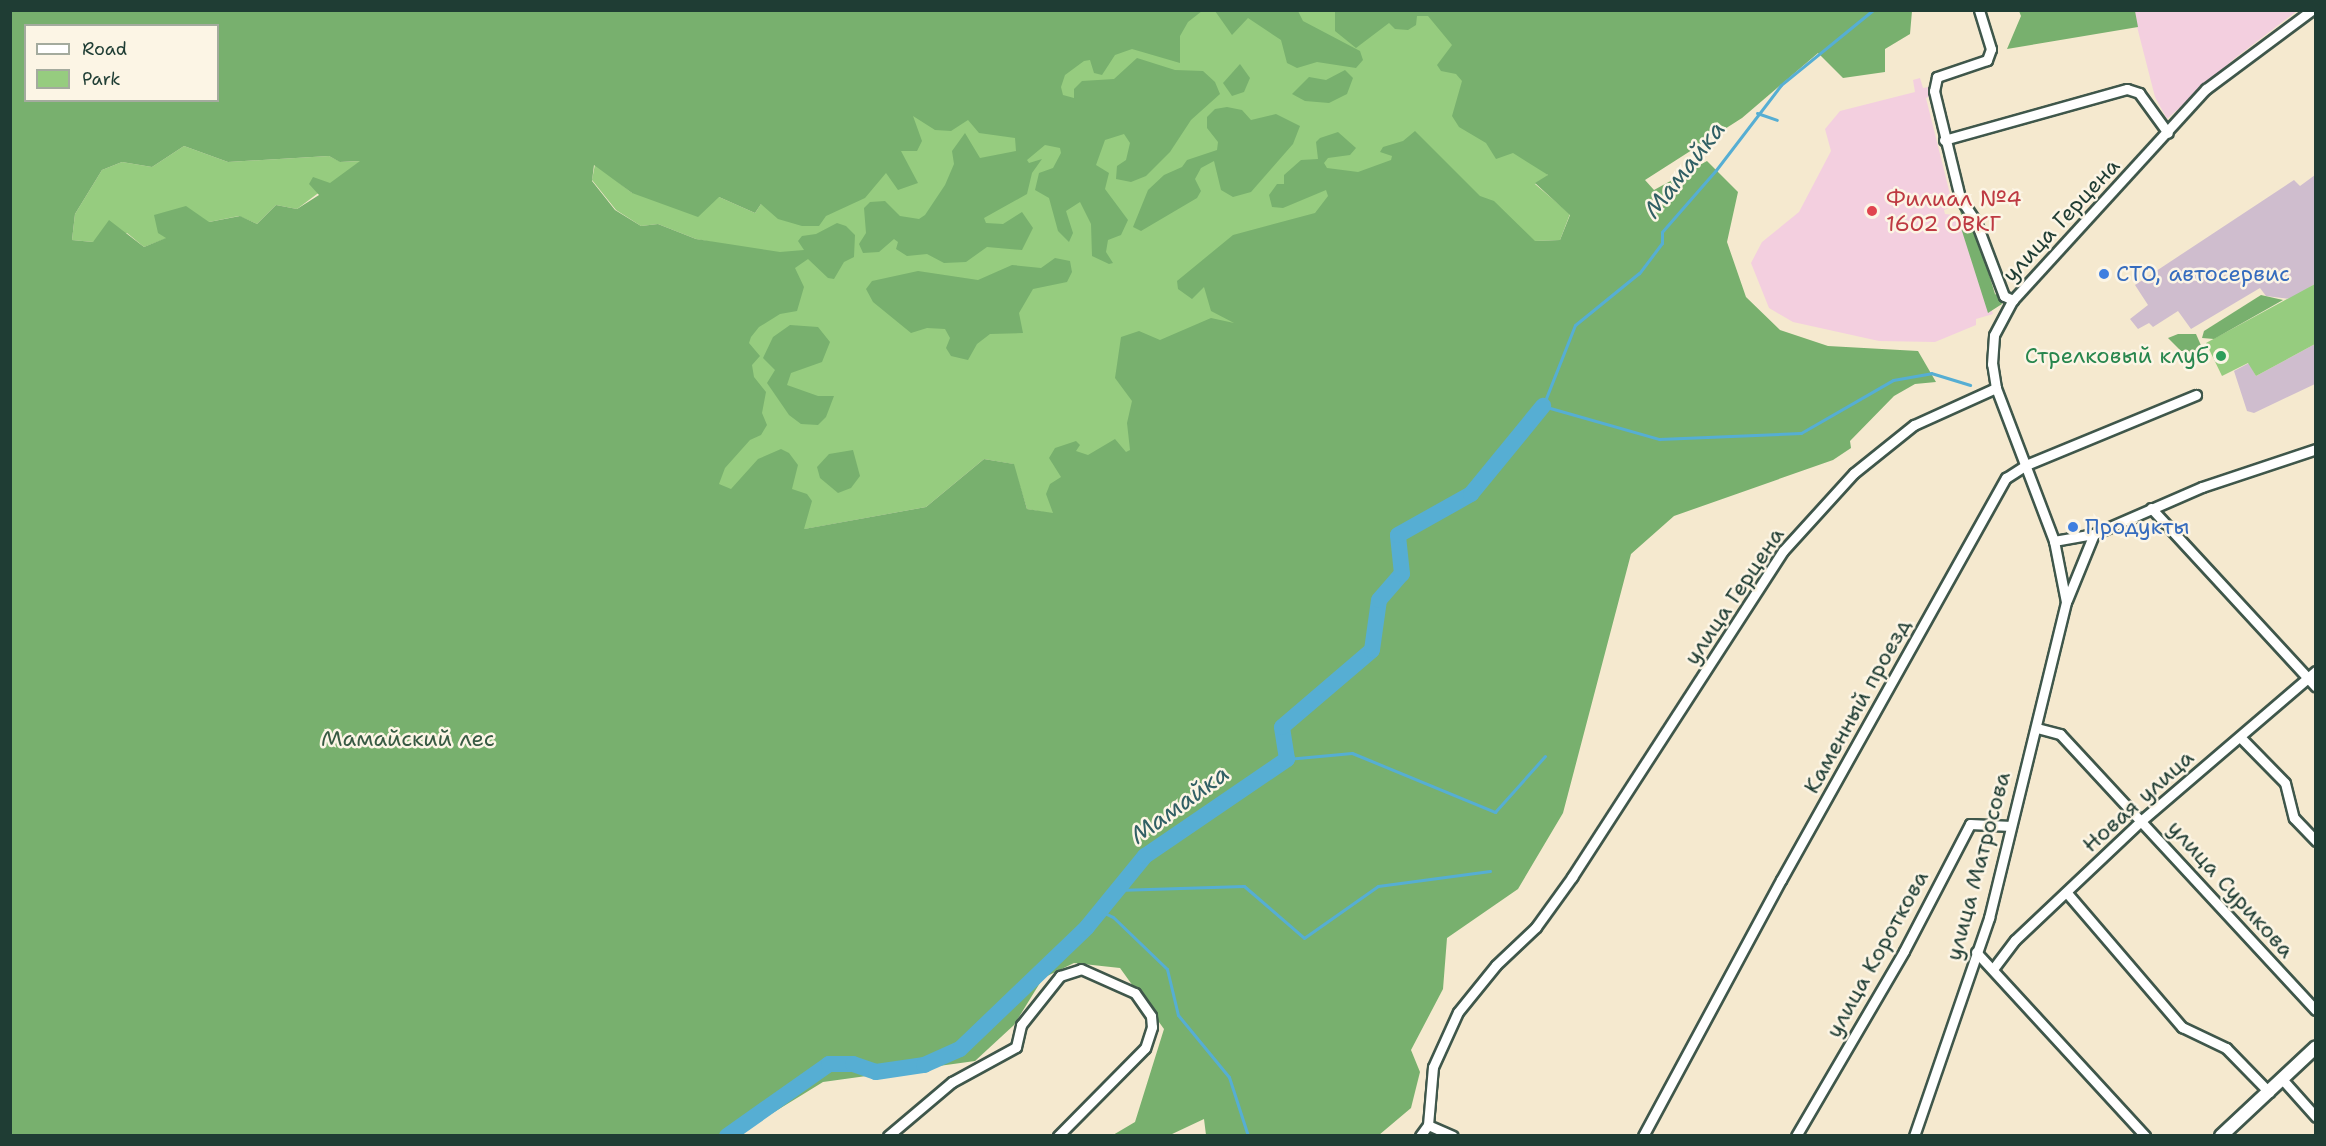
<!DOCTYPE html>
<html>
<head>
<meta charset="utf-8">
<style>
	body { margin:0 }
	#map { position:relative; width:2326px; height:1146px; overflow:hidden; background:#f5e9cf; font-family:"Shantell Sans",sans-serif }
	div>[style] { position:absolute }
	.built>* { inset:0; background:#f3cfdf }
	.industrial>* { inset:0; background:#cfbdce }
	.green>* { inset:0; background:#96cc7f }
	.forest>* { inset:0; background:#78b06e }
	.stream>* { height:3px; margin:-1.5px; padding:0 1.5px; transform-origin:1.5px; border-radius:1.5px; background:#56aed3 }
	.river>* { height:16px; margin:-8px; padding:0 8px; transform-origin:8px; border-radius:8px; background:#56aed3 }
	.roads { filter:drop-shadow(2px 0 #3f574b) drop-shadow(-2px 0 #3f574b) drop-shadow(0 2px #3f574b) drop-shadow(0 -2px #3f574b) }
	.minor>* { height:9px; margin:-4.5px; padding:0 4.5px; transform-origin:4.5px; border-radius:4.5px; background:#fff }
	.major>* { height:12px; margin:-6px; padding:0 6px; transform-origin:6px; border-radius:6px; background:#fff }
	.dots>* { width:16px; height:16px; translate:-50% -50%; box-sizing:border-box; border:3px solid #fcf5e5; border-radius:50% }
	span { translate:-50% -50%; white-space:nowrap; text-align:center; line-height:1.15; -webkit-text-stroke:5px #fcf5e5; paint-order:stroke }
	.health-label { font-size:22px; color:#be3a42 }
	.left { translate:0 -50%; text-align:left }
	.street-label { font-size:22px; color:#1f3d34 }
	.shop-label { font-size:22px; color:#366cbe }
	.leisure-label { font-size:22px; color:#27864d }
	.right { translate:-100% -50%; text-align:right }
	.park-label { font-size:22px; color:#375a43 }
	.water-label { font-size:24px; color:#305f64; font-style:italic }
	.frame { position:absolute; inset:0; border:12px solid #1f3d34; pointer-events:none }
	.legend { position:absolute; left:24px; top:24px; width:195px; height:78px; box-sizing:border-box; background:#fcf5e5; border:2px solid #a4ab9e; margin:0; padding:8px 10px; list-style:none; font-size:18px; color:#1f3d34 }
	.legend li { display:flex; align-items:center; gap:12px; height:30px }
	.legend b { width:30px; border:2px solid #a4ab9e }
</style>
</head>
<body>
<div id="map">
	<div class="built">
		<div style="clip-path:polygon(2133px 11px,2297px 11px,2234px 59px,2167px 119px,2155px 97px)"></div>
		<div style="clip-path:polygon(1920px 78px,1923px 88px,1929px 87px,1931px 96px,1926px 98px,1953px 206px,1944px 210px,1945px 214px,1963px 216px,1993px 314px,1976px 319px,1976px 325px,1935px 342px,1879px 341px,1793px 322px,1769px 308px,1751px 263px,1762px 242px,1799px 212px,1831px 151px,1825px 129px,1840px 111px,1915px 92px,1913px 80px)"></div>
	</div>
	<div class="industrial">
		<div style="clip-path:polygon(2315px 175px,2315px 284px,2291px 299px,2266px 296px,2260px 288px,2191px 329px,2178px 311px,2153px 327px,2149px 323px,2138px 329px,2130px 319px,2148px 305px,2135px 285px,2294px 180px,2300px 186px)"></div>
		<div style="clip-path:polygon(2315px 344px,2315px 384px,2254px 413px,2247px 411px,2234px 371px,2249px 363px,2256px 376px)"></div>
	</div>
	<div class="green">
		<div style="clip-path:polygon(1490px 10px,1548px 176px,1535px 184px,1570px 214px,1560px 240px,1535px 241px,1053px 514px,1027px 509px,1013px 464px,984px 459px,926px 507px,750px 539px,715px 485px,756px 251px,696px 239px,658px 224px,641px 226px,616px 210px,592px 180px,595px 164px,632px 193px,719px 197px,755px 213px,761px 204px,881px 109px,1177px 11px,1335px 11px,1335px 31px,1394px 11px)"></div>
		<div style="clip-path:polygon(184px 146px,228px 162px,329px 156px,341px 162px,361px 161px,297px 209px,276px 205px,257px 224px,239px 216px,209px 222px,144px 247px,127px 233px,93px 242px,72px 240px,75px 214px,102px 170px,122px 162px,152px 167px)"></div>
		<div style="clip-path:polygon(2315px 284px,2315px 344px,2256px 376px,2248px 363px,2222px 376px,2206px 343px)"></div>
	</div>
	<div class="forest">
		<div style="clip-path:polygon(evenodd,10px 11px,1202px 11px,1188px 22px,1180px 36px,1180px 63px,1132px 49px,1115px 55px,1102px 75px,1094px 73px,1090px 60px,1084px 61px,1065px 75px,1061px 87px,1063px 95px,1074px 98px,1074px 89px,1082px 81px,1114px 79px,1137px 58px,1175px 70px,1203px 71px,1215px 82px,1220px 94px,1191px 120px,1170px 152px,1146px 176px,1131px 182px,1116px 179px,1117px 166px,1126px 160px,1130px 143px,1124px 134px,1105px 140px,1096px 165px,1109px 173px,1105px 189px,1128px 220px,1121px 235px,1108px 240px,1106px 252px,1113px 263px,1109px 264px,1092px 256px,1091px 224px,1080px 202px,1066px 211px,1073px 233px,1069px 242px,1058px 231px,1049px 198px,1035px 190px,1039px 173px,1053px 168px,1061px 153px,1060px 148px,1045px 145px,1027px 160px,1029px 163px,1042px 159px,1032px 173px,1027px 194px,984px 218px,986px 223px,1003px 224px,1022px 212px,1033px 228px,1022px 250px,987px 247px,966px 262px,944px 263px,927px 254px,907px 256px,896px 249px,898px 242px,894px 239px,879px 252px,863px 253px,859px 244px,866px 233px,864px 208px,870px 202px,885px 201px,900px 216px,919px 219px,925px 215px,945px 185px,954px 164px,952px 151px,965px 133px,980px 158px,1016px 151px,1015px 138px,979px 133px,968px 120px,951px 131px,935px 130px,913px 116px,922px 141px,917px 151px,901px 151px,918px 183px,898px 190px,886px 173px,865px 198px,826px 216px,819px 226px,802px 226px,778px 219px,761px 204px,755px 213px,719px 197px,698px 217px,632px 193px,594px 165px,592px 181px,615px 210px,641px 226px,658px 224px,696px 239px,780px 252px,804px 250px,798px 241px,802px 236px,816px 234px,837px 223px,846px 226px,855px 235px,854px 257px,844px 262px,834px 279px,828px 278px,808px 259px,795px 268px,804px 287px,797px 311px,780px 314px,759px 327px,751px 337px,749px 343px,760px 356px,752px 365px,754px 377px,766px 392px,762px 413px,767px 425px,761px 435px,750px 440px,725px 468px,719px 484px,731px 489px,758px 459px,781px 449px,789px 453px,798px 465px,792px 489px,807px 494px,812px 501px,804px 529px,926px 507px,984px 459px,1014px 464px,1027px 509px,1053px 513px,1046px 494px,1050px 484px,1061px 477px,1049px 458px,1055px 448px,1076px 441px,1080px 445px,1076px 451px,1088px 455px,1115px 439px,1126px 452px,1130px 450px,1127px 423px,1132px 401px,1115px 378px,1121px 337px,1139px 331px,1160px 340px,1211px 318px,1234px 323px,1211px 311px,1204px 287px,1192px 299px,1178px 289px,1177px 281px,1233px 235px,1315px 213px,1328px 196px,1326px 190px,1283px 208px,1272px 207px,1269px 195px,1277px 184px,1284px 184px,1284px 175px,1301px 160px,1318px 159px,1316px 142px,1320px 138px,1338px 132px,1356px 148px,1350px 155px,1328px 158px,1324px 163px,1327px 168px,1358px 172px,1391px 160px,1392px 156px,1380px 152px,1383px 147px,1403px 141px,1415px 131px,1480px 196px,1494px 201px,1535px 241px,1560px 240px,1570px 215px,1535px 183px,1548px 175px,1513px 153px,1496px 159px,1486px 143px,1459px 127px,1452px 116px,1462px 81px,1456px 74px,1441px 71px,1437px 65px,1452px 45px,1428px 16px,1417px 16px,1416px 25px,1408px 30px,1395px 29px,1389px 23px,1356px 48px,1335px 31px,1335px 11px,1912px 11px,1910px 34px,1885px 49px,1885px 72px,1843px 78px,1818px 53px,1742px 118px,1645px 180px,1654px 190px,1707px 161px,1738px 192px,1727px 242px,1746px 297px,1780px 330px,1828px 346px,1918px 351px,1936px 382px,1915px 384px,1894px 396px,1850px 441px,1851px 448px,1833px 460px,1674px 516px,1631px 554px,1563px 813px,1518px 889px,1447px 938px,1443px 989px,1411px 1050px,1420px 1072px,1411px 1108px,1379px 1135px,1206px 1135px,1204px 1119px,1170px 1135px,1113px 1135px,1135px 1122px,1164px 1029px,1120px 968px,1074px 963px,1043px 978px,1014px 1025px,975px 1061px,823px 1082px,737px 1135px,11px 1135px,10px 11px,26px 26px,218px 26px,218px 100px,26px 100px,26px 26px,10px 11px,184px 146px,228px 162px,329px 156px,340px 162px,360px 161px,330px 183px,313px 177px,309px 184px,319px 195px,297px 209px,276px 205px,257px 224px,240px 216px,209px 222px,186px 206px,154px 215px,158px 233px,166px 238px,144px 247px,109px 220px,93px 242px,72px 240px,75px 214px,102px 170px,122px 162px,152px 167px,184px 146px)"></div>
		<div style="clip-path:polygon(1215px 11px,1298px 11px,1303px 21px,1360px 51px,1363px 60px,1356px 68px,1317px 62px,1297px 68px,1287px 63px,1281px 40px,1248px 18px,1232px 35px)"></div>
		<div style="clip-path:polygon(2019px 11px,2135px 11px,2138px 27px,2007px 49px,2021px 16px)"></div>
		<div style="clip-path:polygon(1240px 64px,1250px 78px,1244px 92px,1232px 96px,1223px 83px)"></div>
		<div style="clip-path:polygon(1345px 70px,1353px 78px,1347px 94px,1329px 103px,1305px 101px,1292px 94px,1309px 77px,1326px 80px)"></div>
		<div style="clip-path:polygon(1227px 107px,1242px 110px,1251px 120px,1276px 114px,1300px 126px,1293px 144px,1251px 192px,1233px 197px,1221px 190px,1214px 161px,1201px 168px,1195px 179px,1201px 191px,1197px 198px,1141px 231px,1133px 227px,1148px 190px,1164px 175px,1182px 167px,1187px 160px,1217px 150px,1218px 142px,1207px 128px,1207px 117px,1215px 109px)"></div>
		<div style="clip-path:polygon(1960px 211px,1973px 222px,1995px 294px,2000px 297px,2002px 304px,1988px 313px,1961px 228px,1964px 225px)"></div>
		<div style="clip-path:polygon(1055px 258px,1070px 261px,1072px 272px,1067px 282px,1033px 289px,1019px 313px,1023px 333px,990px 334px,977px 344px,968px 360px,951px 356px,946px 348px,950px 338px,945px 329px,927px 328px,911px 333px,873px 302px,866px 289px,872px 281px,918px 271px,978px 280px,1012px 265px,1041px 268px)"></div>
		<div style="clip-path:polygon(2261px 295px,2283px 300px,2214px 339px,2202px 338px,2204px 331px)"></div>
		<div style="clip-path:polygon(790px 325px,818px 327px,830px 342px,822px 362px,791px 373px,787px 385px,818px 396px,834px 396px,826px 417px,818px 425px,801px 424px,789px 415px,767px 383px,775px 370px,763px 358px,773px 337px)"></div>
		<div style="clip-path:polygon(2178px 334px,2196px 334px,2203px 350px,2184px 354px,2168px 338px)"></div>
		<div style="clip-path:polygon(853px 450px,860px 476px,851px 488px,838px 493px,820px 478px,817px 467px,829px 454px)"></div>
	</div>
	<div class="stream">
		<div style="left:1873px;top:10px;width:119px;rotate:140.8deg"></div>
		<div style="left:1781px;top:85px;width:107px;rotate:127.4deg"></div>
		<div style="left:1716px;top:170px;width:82px;rotate:131.1deg"></div>
		<div style="left:1662px;top:232px;width:11px;rotate:90deg"></div>
		<div style="left:1662px;top:243px;width:38px;rotate:127deg"></div>
		<div style="left:1639px;top:273px;width:82px;rotate:140.9deg"></div>
		<div style="left:1575px;top:325px;width:87px;rotate:111.6deg"></div>
		<div style="left:1543px;top:406px;width:121px;rotate:15.9deg"></div>
		<div style="left:1659px;top:439px;width:142px;rotate:-2.4deg"></div>
		<div style="left:1801px;top:433px;width:106px;rotate:-29.9deg"></div>
		<div style="left:1893px;top:380px;width:39px;rotate:-10deg"></div>
		<div style="left:1931px;top:373px;width:41px;rotate:17.1deg"></div>
		<div style="left:1757px;top:113px;width:21px;rotate:19deg"></div>
		<div style="left:1287px;top:759px;width:65px;rotate:-5.3deg"></div>
		<div style="left:1352px;top:753px;width:155px;rotate:22.4deg"></div>
		<div style="left:1495px;top:812px;width:75px;rotate:-48.2deg"></div>
		<div style="left:1117px;top:890px;width:127px;rotate:-1.8deg"></div>
		<div style="left:1244px;top:886px;width:79px;rotate:40.9deg"></div>
		<div style="left:1304px;top:938px;width:90px;rotate:-35.1deg"></div>
		<div style="left:1378px;top:886px;width:113px;rotate:-7.6deg"></div>
		<div style="left:1100px;top:911px;width:14px;rotate:25deg"></div>
		<div style="left:1113px;top:917px;width:75px;rotate:43.9deg"></div>
		<div style="left:1167px;top:969px;width:47px;rotate:76.6deg"></div>
		<div style="left:1178px;top:1015px;width:80px;rotate:50.6deg"></div>
		<div style="left:1229px;top:1077px;width:62px;rotate:72.1deg"></div>
	</div>
	<div class="river">
		<div style="left:727px;top:1136px;width:125px;rotate:-35.2deg"></div>
		<div style="left:829px;top:1064px;width:24px"></div>
		<div style="left:853px;top:1064px;width:24px;rotate:19deg"></div>
		<div style="left:876px;top:1072px;width:49px;rotate:-8.3deg"></div>
		<div style="left:924px;top:1065px;width:39px;rotate:-24deg"></div>
		<div style="left:960px;top:1049px;width:176px;rotate:-43.8deg"></div>
		<div style="left:1087px;top:927px;width:92px;rotate:-50.8deg"></div>
		<div style="left:1145px;top:856px;width:172px;rotate:-34.3deg"></div>
		<div style="left:1287px;top:759px;width:32px;rotate:-99deg"></div>
		<div style="left:1282px;top:727px;width:118px;rotate:-40.5deg"></div>
		<div style="left:1372px;top:650px;width:50px;rotate:-82deg"></div>
		<div style="left:1379px;top:600px;width:35px;rotate:-49deg"></div>
		<div style="left:1402px;top:574px;width:39px;rotate:-96deg"></div>
		<div style="left:1398px;top:535px;width:84px;rotate:-29.3deg"></div>
		<div style="left:1471px;top:494px;width:114px;rotate:-50.7deg"></div>
	</div>
	<div class="roads">
		<div class="minor">
			<div style="left:1979px;top:10px;width:41px;rotate:72.9deg"></div>
			<div style="left:1991px;top:49px;width:12px;rotate:110deg"></div>
			<div style="left:1987px;top:60px;width:53px;rotate:161.2deg"></div>
			<div style="left:1937px;top:77px;width:14px;rotate:102deg"></div>
			<div style="left:1934px;top:91px;width:110px;rotate:76.3deg"></div>
			<div style="left:1960px;top:198px;width:29px;rotate:56deg"></div>
			<div style="left:1976px;top:222px;width:79px;rotate:69.3deg"></div>
			<div style="left:2004px;top:296px;width:10px;rotate:24deg"></div>
			<div style="left:1944px;top:140px;width:190px;rotate:-15.6deg"></div>
			<div style="left:2127px;top:89px;width:13px;rotate:18deg"></div>
			<div style="left:2139px;top:93px;width:49px;rotate:54.1deg"></div>
			<div style="left:1996px;top:388px;width:164px;rotate:69.2deg"></div>
			<div style="left:2151px;top:508px;width:243px;rotate:47.3deg"></div>
			<div style="left:2067px;top:600px;width:71px;rotate:-67.8deg"></div>
			<div style="left:2094px;top:534px;width:118px;rotate:-23.5deg"></div>
			<div style="left:2202px;top:487px;width:120px;rotate:-18.4deg"></div>
			<div style="left:2037px;top:728px;width:24px;rotate:15deg"></div>
			<div style="left:2060px;top:734px;width:376px;rotate:47.2deg"></div>
			<div style="left:2240px;top:737px;width:64px;rotate:45.6deg"></div>
			<div style="left:2285px;top:783px;width:36px;rotate:76deg"></div>
			<div style="left:2294px;top:818px;width:32px;rotate:46deg"></div>
			<div style="left:2067px;top:893px;width:177px;rotate:49.4deg"></div>
			<div style="left:2182px;top:1027px;width:49px;rotate:25.5deg"></div>
			<div style="left:2226px;top:1048px;width:62px;rotate:45.7deg"></div>
			<div style="left:1976px;top:952px;width:250px;rotate:47.4deg"></div>
			<div style="left:1993px;top:969px;width:36px;rotate:-53deg"></div>
			<div style="left:2015px;top:940px;width:175px;rotate:-43.4deg"></div>
			<div style="left:2142px;top:820px;width:229px;rotate:-40.6deg"></div>
			<div style="left:2282px;top:1079px;width:51px;rotate:48.2deg"></div>
			<div style="left:1428px;top:1125px;width:27px;rotate:24deg"></div>
			<div style="left:888px;top:1136px;width:84px;rotate:-40.2deg"></div>
			<div style="left:952px;top:1082px;width:73px;rotate:-28.7deg"></div>
			<div style="left:1016px;top:1047px;width:23px;rotate:-77deg"></div>
			<div style="left:1021px;top:1025px;width:63px;rotate:-51.5deg"></div>
			<div style="left:1060px;top:976px;width:22px;rotate:-18deg"></div>
			<div style="left:1081px;top:969px;width:59px;rotate:24deg"></div>
			<div style="left:1135px;top:993px;width:28px;rotate:55deg"></div>
			<div style="left:1151px;top:1016px;width:11px;rotate:85deg"></div>
			<div style="left:1152px;top:1027px;width:22px;rotate:108deg"></div>
			<div style="left:1145px;top:1048px;width:124px;rotate:134.7deg"></div>
			<div style="left:1420px;top:1136px;width:14px;rotate:-54deg"></div>
			<div style="left:1428px;top:1125px;width:58px;rotate:-85.1deg"></div>
			<div style="left:1433px;top:1067px;width:60px;rotate:-65.6deg"></div>
			<div style="left:1458px;top:1012px;width:60px;rotate:-51deg"></div>
			<div style="left:1496px;top:965px;width:55px;rotate:-43.5deg"></div>
			<div style="left:1536px;top:927px;width:62px;rotate:-54.2deg"></div>
			<div style="left:1572px;top:877px;width:388px;rotate:-57.1deg"></div>
			<div style="left:1783px;top:551px;width:105px;rotate:-47.7deg"></div>
			<div style="left:1854px;top:473px;width:77px;rotate:-38.7deg"></div>
			<div style="left:1914px;top:425px;width:90px;rotate:-24.3deg"></div>
			<div style="left:1996px;top:388px;width:24px;rotate:-99deg"></div>
			<div style="left:1992px;top:364px;width:29px;rotate:-86deg"></div>
			<div style="left:1994px;top:335px;width:40px;rotate:-62deg"></div>
			<div style="left:2013px;top:300px;width:286px;rotate:-47.6deg"></div>
			<div style="left:2206px;top:89px;width:132px;rotate:-36.7deg"></div>
			<div style="left:1643px;top:1136px;width:291px;rotate:-61.7deg"></div>
			<div style="left:1781px;top:880px;width:461px;rotate:-60.8deg"></div>
			<div style="left:2006px;top:478px;width:24px;rotate:-33deg"></div>
			<div style="left:2026px;top:465px;width:184px;rotate:-22.4deg"></div>
			<div style="left:1796px;top:1136px;width:214px;rotate:-59.7deg"></div>
			<div style="left:1904px;top:951px;width:143px;rotate:-62.5deg"></div>
			<div style="left:1970px;top:824px;width:41px;rotate:2.8deg"></div>
			<div style="left:1914px;top:1136px;width:231px;rotate:-71deg"></div>
			<div style="left:1989px;top:918px;width:325px;rotate:-76.3deg"></div>
			<div style="left:2066px;top:602px;width:62px;rotate:-101.1deg"></div>
			<div style="left:2054px;top:541px;width:41px;rotate:-9.9deg"></div>
		</div>
		<div class="major">
			<div style="left:2221px;top:1136px;width:130px;rotate:-43.1deg"></div>
		</div>
	</div>
	<div class="dots">
		<div style="left:1872px;top:211px;background:#e0444e"></div>
		<div style="left:2104px;top:274px;background:#3f7fe0"></div>
		<div style="left:2221px;top:356px;background:#2e9e5b"></div>
		<div style="left:2073px;top:527px;background:#3f7fe0"></div>
	</div>
	<div class="health-label">
		<span class="left" style="left:1886px;top:211px">Филиал №4<br>1602 ОВКГ</span>
	</div>
	<div class="street-label">
		<span style="left:2061px;top:220px;rotate:-47deg">улица Герцена</span>
		<span style="left:1734px;top:596px;rotate:-56deg">улица Герцена</span>
		<span style="left:1857px;top:706px;rotate:-61deg">Каменный проезд</span>
		<span style="left:2138px;top:801px;rotate:-42deg">Новая улица</span>
		<span style="left:1978px;top:866px;rotate:-75deg">улица Матросова</span>
		<span style="left:2231px;top:889px;rotate:48deg">улица Сурикова</span>
		<span style="left:1877px;top:954px;rotate:-61deg">улица Короткова</span>
	</div>
	<div class="shop-label">
		<span class="left" style="left:2116px;top:274px">СТО, автосервис</span>
		<span class="left" style="left:2085px;top:527px">Продукты</span>
	</div>
	<div class="leisure-label">
		<span class="right" style="left:2209px;top:356px">Стрелковый клуб</span>
	</div>
	<div class="park-label">
		<span style="left:408px;top:739px">Мамайский лес</span>
	</div>
	<div class="water-label">
		<span style="left:1685px;top:170px;rotate:-52deg">Мамайка</span>
		<span style="left:1180px;top:805px;rotate:-36deg">Мамайка</span>
	</div>
	<div class="frame"></div>
	<ul class="legend">
	<li><b style="height:8px;background:#fff"></b>Road</li>
	<li><b style="height:16px;background:#96cc7f"></b>Park</li>
	</ul>
</div>
</body>
</html>
